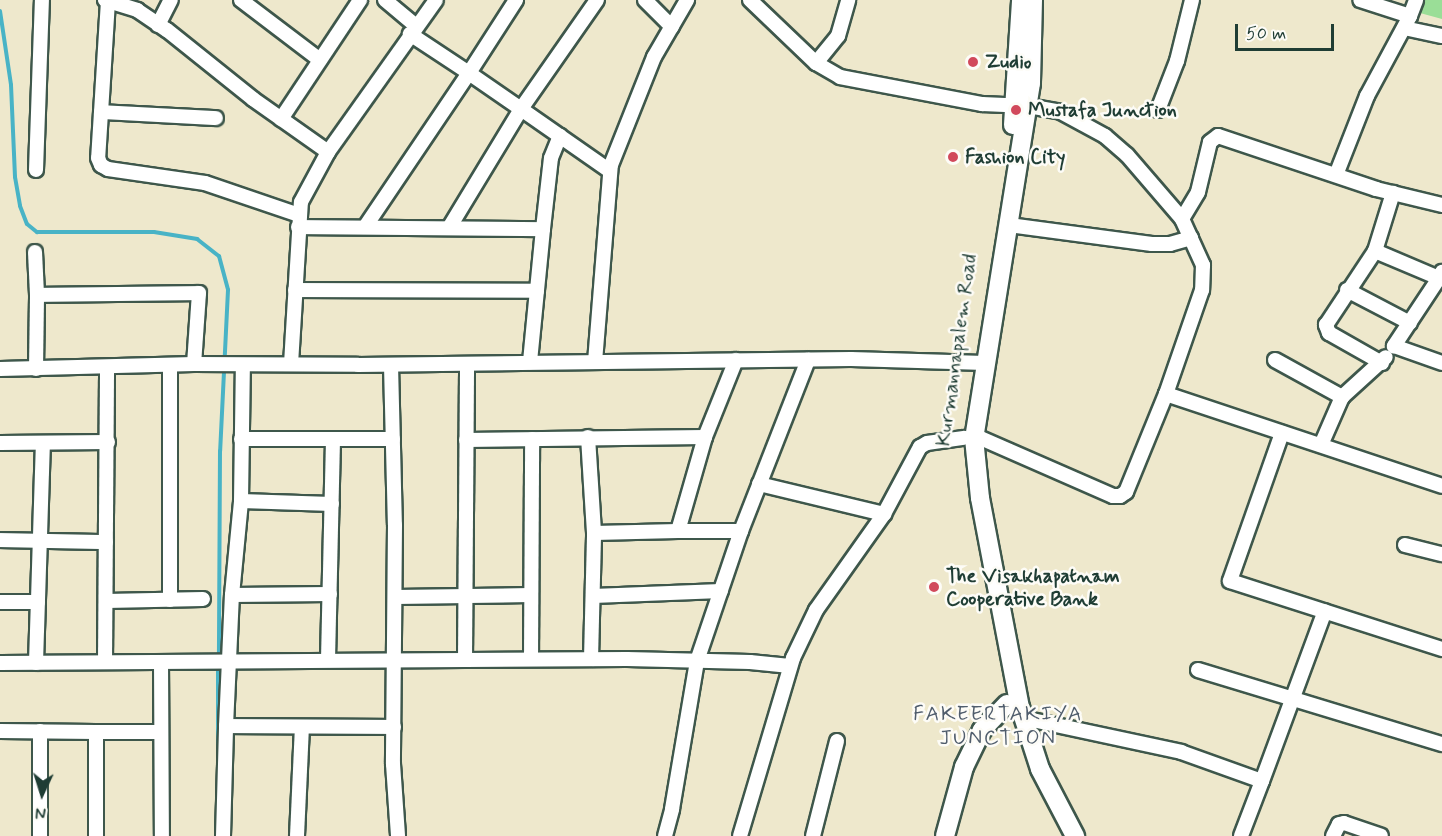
<!DOCTYPE html>
<html>
<head>
<meta charset="utf-8">
<style>
	body { margin:0 }
	#map { position:relative; width:1442px; height:836px; overflow:hidden; background:#eee8cc; font-family:Mynerve,sans-serif }
	div>[style] { position:absolute }
	.green>* { inset:0; background:#9ade97 }
	.stream>* { height:4px; margin:-2px; padding:0 2px; transform-origin:2px; border-radius:2px; background:#48b3c6 }
	.roads { filter:drop-shadow(2px 0 #3e574b) drop-shadow(-2px 0 #3e574b) drop-shadow(0 2px #3e574b) drop-shadow(0 -2px #3e574b) }
	.street>* { height:14px; margin:-7px; padding:0 7px; transform-origin:7px; border-radius:7px; background:#fff }
	.secondary>* { height:18px; margin:-9px; padding:0 9px; transform-origin:9px; border-radius:9px; background:#fff }
	.dots>* { width:16px; height:16px; translate:-50% -50%; box-sizing:border-box; border:3px solid #fdfcf7; border-radius:50% }
	span { translate:-50% -50%; white-space:nowrap; text-align:center; line-height:1.15; -webkit-text-stroke:5px #fdfcf7; paint-order:stroke }
	.poi-label { font-size:20px; color:#1f3d34; font-weight:700 }
	.left { translate:0 -50%; text-align:left }
	.street-label { font-size:20px; color:#1f3d34 }
	.neighbourhood-label { font-size:21px; color:#505d6c; letter-spacing:1.5px }
	.north { position:absolute; left:12px; top:764px; width:60px; height:60px; -webkit-text-stroke:4px #fdfcf7; paint-order:stroke; rotate:184deg; font-size:16px; font-weight:700; line-height:24px; text-align:center; color:#1f3d34 }
	.north::after { content:''; display:block; margin:auto; width:21px; height:27px; background:#1f3d34; clip-path:polygon(50% 0,100% 100%,50% 72%,0 100%) }
	.scale { position:absolute; left:1235px; top:24px; width:99px; height:27px; box-sizing:border-box; border:3px solid #1f3d34; border-top:0; padding-left:8px; font-size:18px; line-height:21px; white-space:nowrap; color:#1f3d34; -webkit-text-stroke:4px #fdfcf7; paint-order:stroke }
</style>
</head>
<body>
<div id="map">
	<div class="green">
		<div style="clip-path:polygon(1424px 0,1442px 0,1442px 19px,1420px 13px)"></div>
	</div>
	<div class="stream">
		<div style="left:0;top:11px;width:75px;rotate:81.5deg"></div>
		<div style="left:11px;top:85px;width:92px;rotate:87.5deg"></div>
		<div style="left:15px;top:177px;width:29px;rotate:80deg"></div>
		<div style="left:20px;top:206px;width:19px;rotate:69deg"></div>
		<div style="left:27px;top:224px;width:13px;rotate:39deg"></div>
		<div style="left:37px;top:232px;width:117px"></div>
		<div style="left:154px;top:232px;width:44px;rotate:9.2deg"></div>
		<div style="left:197px;top:239px;width:28px;rotate:38deg"></div>
		<div style="left:219px;top:256px;width:35px;rotate:75deg"></div>
		<div style="left:228px;top:290px;width:161px;rotate:92.8deg"></div>
		<div style="left:220px;top:451px;width:207px;rotate:90.3deg"></div>
		<div style="left:218px;top:787px;width:121px;rotate:-90deg"></div>
	</div>
	<div class="roads">
		<div class="street">
			<div style="left:105px;top:0;width:34px;rotate:17deg"></div>
			<div style="left:137px;top:10px;width:36px;rotate:34deg"></div>
			<div style="left:167px;top:30px;width:110px;rotate:38.7deg"></div>
			<div style="left:253px;top:99px;width:92px;rotate:35.2deg"></div>
			<div style="left:241px;top:0;width:99px;rotate:37.2deg"></div>
			<div style="left:385px;top:0;width:40px;rotate:40deg"></div>
			<div style="left:597px;top:0;width:133px;rotate:124.9deg"></div>
			<div style="left:521px;top:109px;width:108px;rotate:34.9deg"></div>
			<div style="left:645px;top:0;width:38px;rotate:45deg"></div>
			<div style="left:750px;top:0;width:91px;rotate:43.7deg"></div>
			<div style="left:816px;top:63px;width:28px;rotate:30deg"></div>
			<div style="left:840px;top:77px;width:145px;rotate:10.8deg"></div>
			<div style="left:982px;top:104px;width:46px;rotate:2.5deg"></div>
			<div style="left:1028px;top:106px;width:34px;rotate:10deg"></div>
			<div style="left:1061px;top:112px;width:50px;rotate:28.6deg"></div>
			<div style="left:1105px;top:136px;width:29px;rotate:41deg"></div>
			<div style="left:1127px;top:155px;width:84px;rotate:49.3deg"></div>
			<div style="left:1182px;top:219px;width:51px;rotate:65.5deg"></div>
			<div style="left:1203px;top:265px;width:25px;rotate:92deg"></div>
			<div style="left:1202px;top:290px;width:110px;rotate:109.1deg"></div>
			<div style="left:1166px;top:394px;width:106px;rotate:112.2deg"></div>
			<div style="left:1126px;top:492px;width:7px;rotate:146deg"></div>
			<div style="left:1120px;top:496px;width:7px;rotate:180deg"></div>
			<div style="left:1113px;top:496px;width:145px;rotate:-156.4deg"></div>
			<div style="left:980px;top:438px;width:6px;rotate:180deg"></div>
			<div style="left:108px;top:1px;width:157px;rotate:93.6deg"></div>
			<div style="left:98px;top:158px;width:8px;rotate:67deg"></div>
			<div style="left:101px;top:165px;width:8px;rotate:30deg"></div>
			<div style="left:108px;top:169px;width:98px;rotate:8.2deg"></div>
			<div style="left:205px;top:183px;width:99px;rotate:18.8deg"></div>
			<div style="left:1410px;top:16px;width:17px;rotate:-69deg"></div>
			<div style="left:158px;top:25px;width:28px;rotate:-63deg"></div>
			<div style="left:1404px;top:28px;width:39px;rotate:12deg"></div>
			<div style="left:816px;top:63px;width:35px;rotate:-51deg"></div>
			<div style="left:838px;top:36px;width:37px;rotate:-74deg"></div>
			<div style="left:1158px;top:110px;width:53px;rotate:-68.8deg"></div>
			<div style="left:1177px;top:61px;width:63px;rotate:-76.2deg"></div>
			<div style="left:101px;top:112px;width:115px;rotate:3deg"></div>
			<div style="left:281px;top:119px;width:143px;rotate:-56.4deg"></div>
			<div style="left:36px;top:170px;width:170px;rotate:-88deg"></div>
			<div style="left:1336px;top:175px;width:85px;rotate:-68.6deg"></div>
			<div style="left:1367px;top:96px;width:91px;rotate:-61.7deg"></div>
			<div style="left:1410px;top:16px;width:52px;rotate:-162.3deg"></div>
			<div style="left:1182px;top:219px;width:31px;rotate:-59deg"></div>
			<div style="left:1198px;top:192px;width:51px;rotate:-76.5deg"></div>
			<div style="left:1210px;top:142px;width:10px;rotate:-37deg"></div>
			<div style="left:1218px;top:136px;width:167px;rotate:18.5deg"></div>
			<div style="left:1376px;top:189px;width:68px;rotate:13.6deg"></div>
			<div style="left:1009px;top:225px;width:144px;rotate:7.6deg"></div>
			<div style="left:1152px;top:244px;width:18px"></div>
			<div style="left:1170px;top:244px;width:22px;rotate:-16deg"></div>
			<div style="left:298px;top:227px;width:245px;rotate:0.5deg"></div>
			<div style="left:543px;top:229px;width:134px;rotate:95.6deg"></div>
			<div style="left:365px;top:227px;width:186px;rotate:-56deg"></div>
			<div style="left:469px;top:73px;width:71px;rotate:-146.5deg"></div>
			<div style="left:449px;top:228px;width:139px;rotate:-58.8deg"></div>
			<div style="left:521px;top:109px;width:63px;rotate:-145.3deg"></div>
			<div style="left:469px;top:73px;width:87px;rotate:-57.2deg"></div>
			<div style="left:543px;top:229px;width:71px;rotate:-83.6deg"></div>
			<div style="left:551px;top:158px;width:24px;rotate:-68deg"></div>
			<div style="left:1375px;top:251px;width:69px;rotate:22.9deg"></div>
			<div style="left:1439px;top:278px;width:7px;rotate:-63deg"></div>
			<div style="left:35px;top:252px;width:43px;rotate:87.3deg"></div>
			<div style="left:1442px;top:279px;width:3px;rotate:-162deg"></div>
			<div style="left:1439px;top:278px;width:82px;rotate:123.5deg"></div>
			<div style="left:1394px;top:346px;width:51px;rotate:19.5deg"></div>
			<div style="left:295px;top:290px;width:242px;rotate:0.2deg"></div>
			<div style="left:1347px;top:290px;width:71px;rotate:27.6deg"></div>
			<div style="left:1275px;top:360px;width:77px;rotate:28.9deg"></div>
			<div style="left:595px;top:362px;width:198px;rotate:-85.4deg"></div>
			<div style="left:611px;top:165px;width:116px;rotate:-68.3deg"></div>
			<div style="left:654px;top:57px;width:66px;rotate:-59.9deg"></div>
			<div style="left:1382px;top:363px;width:61px;rotate:-150.5deg"></div>
			<div style="left:1329px;top:333px;width:9px;rotate:-111deg"></div>
			<div style="left:1326px;top:325px;width:89px;rotate:-56.5deg"></div>
			<div style="left:1375px;top:251px;width:61px;rotate:-72.8deg"></div>
			<div style="left:291px;top:364px;width:162px;rotate:-86.5deg"></div>
			<div style="left:301px;top:202px;width:57px;rotate:-61.6deg"></div>
			<div style="left:328px;top:152px;width:186px;rotate:-54.6deg"></div>
			<div style="left:170px;top:365px;width:235px;rotate:90deg"></div>
			<div style="left:391px;top:365px;width:160px;rotate:88.6deg"></div>
			<div style="left:395px;top:525px;width:239px;rotate:90.5deg"></div>
			<div style="left:393px;top:764px;width:72px;rotate:86deg"></div>
			<div style="left:0;top:369px;width:194px;rotate:-1.5deg"></div>
			<div style="left:194px;top:364px;width:164px;rotate:0.3deg"></div>
			<div style="left:358px;top:365px;width:493px;rotate:-0.7deg"></div>
			<div style="left:851px;top:359px;width:134px;rotate:1.7deg"></div>
			<div style="left:36px;top:369px;width:74px;rotate:-89.2deg"></div>
			<div style="left:37px;top:295px;width:162px;rotate:-0.7deg"></div>
			<div style="left:199px;top:293px;width:71px;rotate:94deg"></div>
			<div style="left:1166px;top:394px;width:291px;rotate:18.4deg"></div>
			<div style="left:1282px;top:433px;width:157px;rotate:109.4deg"></div>
			<div style="left:1230px;top:581px;width:223px;rotate:17.8deg"></div>
			<div style="left:588px;top:437px;width:96px;rotate:86.4deg"></div>
			<div style="left:241px;top:439px;width:152px"></div>
			<div style="left:466px;top:440px;width:239px;rotate:-0.7deg"></div>
			<div style="left:705px;top:437px;width:83px;rotate:-68.1deg"></div>
			<div style="left:0;top:443px;width:108px;rotate:-0.5deg"></div>
			<div style="left:1321px;top:445px;width:52px;rotate:-66.4deg"></div>
			<div style="left:1342px;top:397px;width:59px;rotate:-42.3deg"></div>
			<div style="left:759px;top:484px;width:129px;rotate:13.5deg"></div>
			<div style="left:241px;top:501px;width:91px;rotate:1.9deg"></div>
			<div style="left:678px;top:531px;width:63px"></div>
			<div style="left:0;top:540px;width:106px;rotate:1.1deg"></div>
			<div style="left:1405px;top:545px;width:38px;rotate:14deg"></div>
			<div style="left:232px;top:595px;width:98px;rotate:-0.6deg"></div>
			<div style="left:593px;top:596px;width:128px;rotate:-2.2deg"></div>
			<div style="left:395px;top:597px;width:135px;rotate:-0.8deg"></div>
			<div style="left:106px;top:601px;width:97px;rotate:-1.2deg"></div>
			<div style="left:0;top:602px;width:38px"></div>
			<div style="left:465px;top:659px;width:295px;rotate:-89.6deg"></div>
			<div style="left:531px;top:659px;width:220px;rotate:-89.7deg"></div>
			<div style="left:591px;top:659px;width:126px;rotate:-88.6deg"></div>
			<div style="left:594px;top:533px;width:84px;rotate:-1.4deg"></div>
			<div style="left:678px;top:531px;width:98px;rotate:-74deg"></div>
			<div style="left:328px;top:660px;width:221px;rotate:-88.7deg"></div>
			<div style="left:105px;top:662px;width:294px;rotate:-89.6deg"></div>
			<div style="left:161px;top:662px;width:174px;rotate:89.7deg"></div>
			<div style="left:0;top:663px;width:627px;rotate:-0.37deg"></div>
			<div style="left:627px;top:659px;width:123px;rotate:1.4deg"></div>
			<div style="left:750px;top:662px;width:40px;rotate:5.7deg"></div>
			<div style="left:36px;top:663px;width:220px;rotate:-88.2deg"></div>
			<div style="left:1198px;top:670px;width:255px;rotate:16.9deg"></div>
			<div style="left:1023px;top:718px;width:162px;rotate:12.1deg"></div>
			<div style="left:1181px;top:752px;width:86px;rotate:19.7deg"></div>
			<div style="left:1262px;top:781px;width:59px;rotate:110.9deg"></div>
			<div style="left:226px;top:726px;width:131px;rotate:-87.4deg"></div>
			<div style="left:232px;top:595px;width:94px;rotate:-84.5deg"></div>
			<div style="left:241px;top:501px;width:136px;rotate:-89.2deg"></div>
			<div style="left:0;top:731px;width:96px;rotate:0.6deg"></div>
			<div style="left:96px;top:732px;width:104px;rotate:90deg"></div>
			<div style="left:96px;top:732px;width:65px"></div>
			<div style="left:1262px;top:781px;width:181px;rotate:-69.7deg"></div>
			<div style="left:40px;top:836px;width:105px;rotate:-90deg"></div>
			<div style="left:223px;top:836px;width:110px;rotate:-88.4deg"></div>
			<div style="left:226px;top:726px;width:168px;rotate:0.3deg"></div>
			<div style="left:297px;top:836px;width:109px;rotate:-87.4deg"></div>
			<div style="left:665px;top:836px;width:28px;rotate:-75deg"></div>
			<div style="left:672px;top:809px;width:150px;rotate:-80.4deg"></div>
			<div style="left:697px;top:661px;width:137px;rotate:-71.3deg"></div>
			<div style="left:741px;top:531px;width:184px;rotate:-68.6deg"></div>
			<div style="left:740px;top:836px;width:186px;rotate:-73.4deg"></div>
			<div style="left:793px;top:658px;width:53px;rotate:-64.4deg"></div>
			<div style="left:816px;top:610px;width:118px;rotate:-54.7deg"></div>
			<div style="left:884px;top:514px;width:76px;rotate:-61.8deg"></div>
			<div style="left:920px;top:447px;width:8px;rotate:-30deg"></div>
			<div style="left:927px;top:443px;width:37px;rotate:-8deg"></div>
			<div style="left:813px;top:836px;width:98px;rotate:-75.8deg"></div>
			<div style="left:1333px;top:836px;width:13px;rotate:-63deg"></div>
			<div style="left:1339px;top:824px;width:5px;rotate:-11deg"></div>
			<div style="left:1344px;top:823px;width:39px;rotate:19deg"></div>
		</div>
		<div class="secondary">
			<div style="left:1033px;top:0;width:83px;rotate:91.4deg"></div>
			<div style="left:1031px;top:83px;width:360px;rotate:99.1deg"></div>
			<div style="left:974px;top:438px;width:60px;rotate:84.3deg"></div>
			<div style="left:980px;top:498px;width:213px;rotate:79.2deg"></div>
			<div style="left:1020px;top:707px;width:65px;rotate:72.1deg"></div>
			<div style="left:1040px;top:769px;width:76px;rotate:62.4deg"></div>
			<div style="left:1013px;top:125px;width:125px;rotate:-86.3deg"></div>
			<div style="left:945px;top:836px;width:72px;rotate:-74.6deg"></div>
			<div style="left:964px;top:767px;width:41px;rotate:-64.1deg"></div>
			<div style="left:982px;top:730px;width:36px;rotate:-46deg"></div>
		</div>
	</div>
	<div class="dots">
		<div style="left:973px;top:62px;background:#d1495b"></div>
		<div style="left:1016px;top:110px;background:#d1495b"></div>
		<div style="left:953px;top:157px;background:#d1495b"></div>
		<div style="left:934px;top:587px;background:#d1495b"></div>
	</div>
	<div class="poi-label">
		<span class="left" style="left:985px;top:62px">Zudio</span>
		<span class="left" style="left:1028px;top:110px">Mustafa Junction</span>
		<span class="left" style="left:965px;top:157px">Fashion City</span>
		<span class="left" style="left:946px;top:588px">The Visakhapatnam<br>Cooperative Bank</span>
	</div>
	<div class="street-label">
		<span style="left:957px;top:350px;rotate:-82deg">Kurmannapalem Road</span>
	</div>
	<div class="neighbourhood-label">
		<span style="left:998px;top:726px">FAKEERTAKIYA<br>JUNCTION</span>
	</div>
	<div class="north">N</div>
	<div class="scale">50 m</div>
</div>
</body>
</html>
